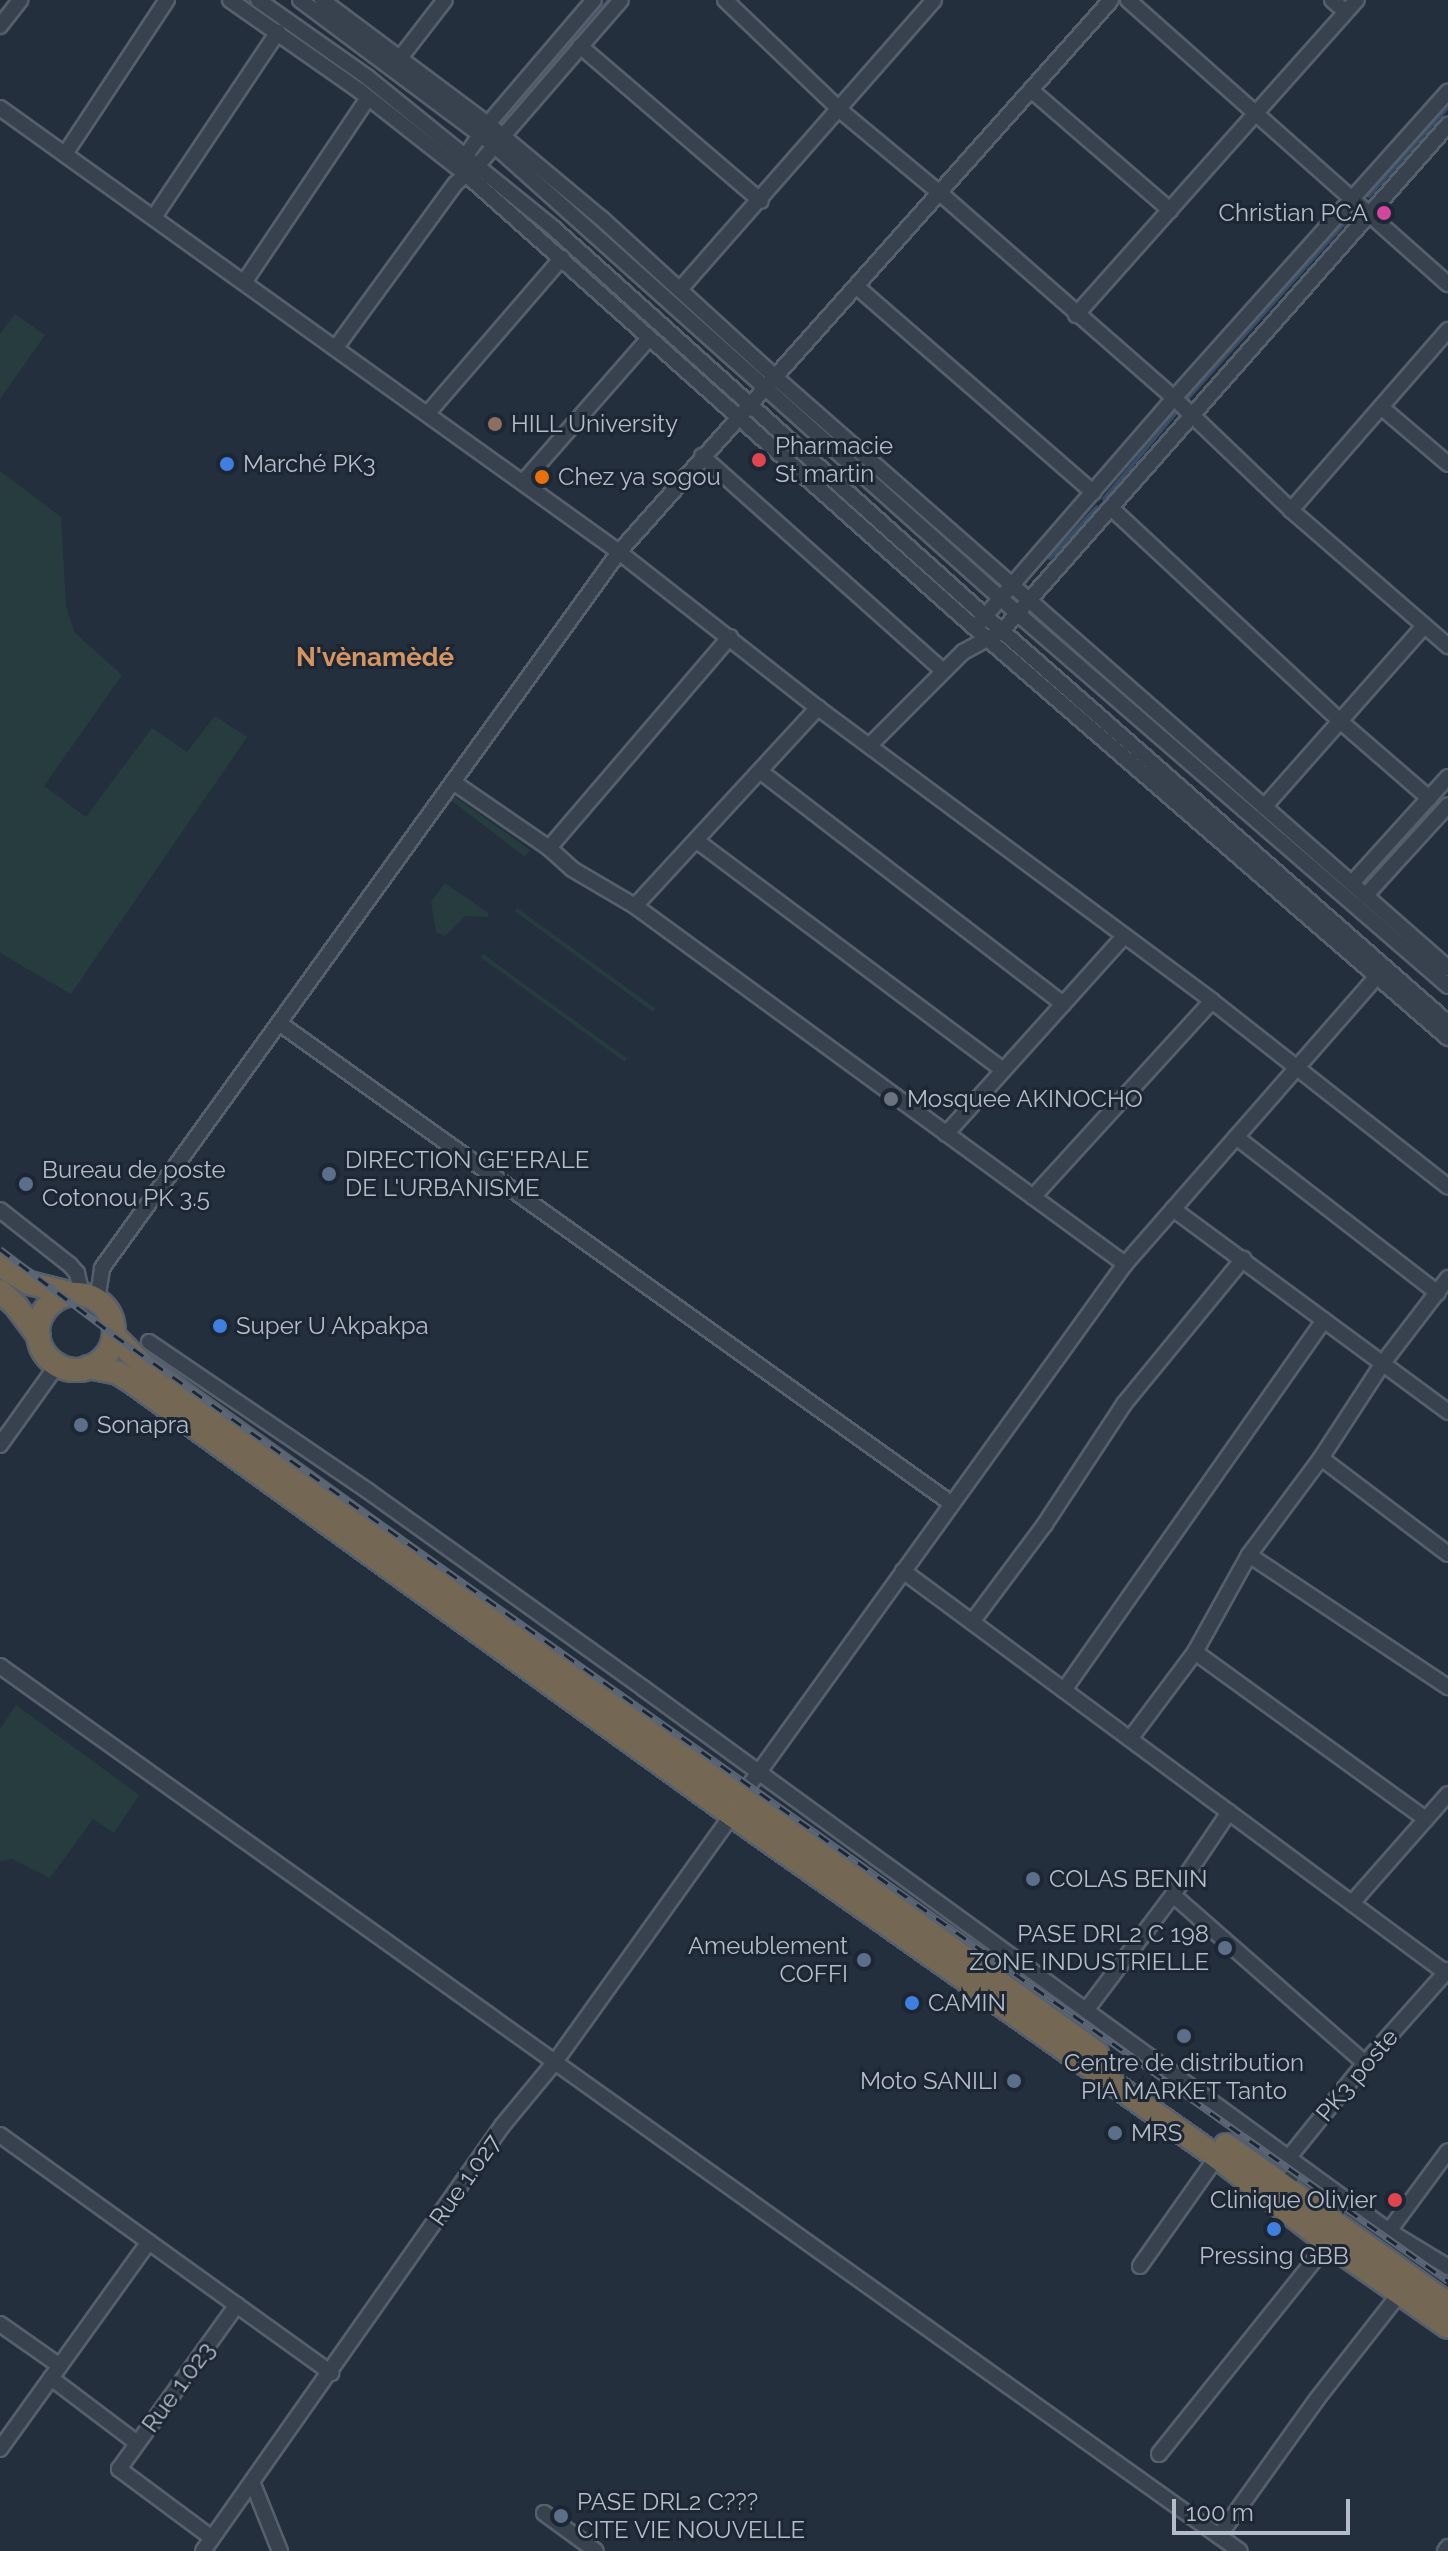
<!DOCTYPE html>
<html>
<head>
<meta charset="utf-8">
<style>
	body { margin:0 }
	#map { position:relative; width:1448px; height:2551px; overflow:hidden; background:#242f3e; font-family:Raleway,sans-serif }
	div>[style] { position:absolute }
	.green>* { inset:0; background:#263c3f; transform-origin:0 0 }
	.stream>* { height:4px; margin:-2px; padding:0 2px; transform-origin:2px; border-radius:2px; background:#394c67 }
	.roads { filter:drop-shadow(2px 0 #565f6c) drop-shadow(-2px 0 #565f6c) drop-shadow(0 2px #565f6c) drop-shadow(0 -2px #565f6c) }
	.minor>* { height:14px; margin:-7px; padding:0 7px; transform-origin:7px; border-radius:7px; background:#38414e }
	.highway>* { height:22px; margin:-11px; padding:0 11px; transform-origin:11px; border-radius:11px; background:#746855 }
	.highway>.ring { margin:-11px; padding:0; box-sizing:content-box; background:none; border:22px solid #746855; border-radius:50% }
	.rail>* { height:7px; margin-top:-3.5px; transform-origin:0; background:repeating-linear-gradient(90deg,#1d2633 0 12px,#5a6575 0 24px); box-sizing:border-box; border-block:2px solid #5a6575 }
	.dots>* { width:22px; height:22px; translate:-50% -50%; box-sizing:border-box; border:4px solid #1d2633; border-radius:50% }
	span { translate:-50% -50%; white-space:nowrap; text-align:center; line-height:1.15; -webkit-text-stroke:6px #1d2633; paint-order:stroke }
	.poi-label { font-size:24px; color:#b4bcc9 }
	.right { translate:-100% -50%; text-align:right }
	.left { translate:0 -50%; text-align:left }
	.street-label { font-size:24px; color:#b4bcc9 }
	.neighbourhood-label { font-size:26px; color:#d59563; font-weight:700 }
	.scale { position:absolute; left:1172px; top:2499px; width:178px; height:36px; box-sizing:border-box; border:4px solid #b4bcc9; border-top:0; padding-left:10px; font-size:24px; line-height:28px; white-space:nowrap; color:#b4bcc9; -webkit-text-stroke:6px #1d2633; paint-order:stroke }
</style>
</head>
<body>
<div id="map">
	<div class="green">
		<div style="clip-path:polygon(15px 314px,45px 335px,0 399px,0 334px)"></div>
		<div style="clip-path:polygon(0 471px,61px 517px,66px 607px,75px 633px,122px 675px,44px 786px,86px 817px,152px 728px,187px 752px,215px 716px,247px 737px,71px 994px,0 953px)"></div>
		<div style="clip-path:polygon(454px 796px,530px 850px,525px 857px,451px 800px)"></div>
		<div style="clip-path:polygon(445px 883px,488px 913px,488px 917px,465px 916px,445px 936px,436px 932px,431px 902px)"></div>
		<div style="left:517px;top:908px;width:171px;height:4px;rotate:36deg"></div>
		<div style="left:483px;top:954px;width:178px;height:4px;rotate:36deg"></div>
		<div style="clip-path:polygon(16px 1705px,139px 1795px,114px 1833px,93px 1819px,50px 1878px,12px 1859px,0 1861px,0 1729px)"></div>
	</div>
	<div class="stream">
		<div style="left:517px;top:102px;width:137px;rotate:-48deg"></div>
		<div style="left:1369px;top:196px;width:119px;rotate:-48.4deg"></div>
		<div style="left:1188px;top:398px;width:252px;rotate:-48.2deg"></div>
		<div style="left:1104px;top:499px;width:114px;rotate:-50.3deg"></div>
		<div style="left:1050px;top:558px;width:69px;rotate:-47.3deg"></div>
		<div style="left:1373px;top:900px;width:84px;rotate:-48.9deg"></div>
	</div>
	<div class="roads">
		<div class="minor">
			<div style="left:230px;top:0;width:159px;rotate:35deg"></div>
			<div style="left:360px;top:91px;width:137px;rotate:38.2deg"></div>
			<div style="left:468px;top:176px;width:679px;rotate:41.72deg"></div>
			<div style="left:975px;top:628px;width:626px;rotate:40.92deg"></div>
			<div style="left:258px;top:0;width:133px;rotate:35.2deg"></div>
			<div style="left:367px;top:77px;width:237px;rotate:39deg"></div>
			<div style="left:551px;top:226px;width:583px;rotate:41.94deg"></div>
			<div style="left:985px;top:616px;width:616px;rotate:41.32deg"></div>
			<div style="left:300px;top:0;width:242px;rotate:36.8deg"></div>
			<div style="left:494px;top:145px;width:702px;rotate:41.82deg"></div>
			<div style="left:1017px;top:613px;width:570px;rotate:40.87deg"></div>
			<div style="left:322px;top:0;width:207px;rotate:36.8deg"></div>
			<div style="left:488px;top:124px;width:147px;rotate:39.8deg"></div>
			<div style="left:601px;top:218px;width:236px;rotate:42.4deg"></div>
			<div style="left:775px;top:377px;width:896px;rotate:41.29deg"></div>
			<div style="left:725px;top:0;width:161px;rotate:43.7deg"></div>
			<div style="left:841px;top:111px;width:130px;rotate:39.7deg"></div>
			<div style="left:941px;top:194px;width:310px;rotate:41.2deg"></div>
			<div style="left:1174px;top:398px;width:162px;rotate:43.7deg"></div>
			<div style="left:1291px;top:510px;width:208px;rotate:40.9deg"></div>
			<div style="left:1128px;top:0;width:428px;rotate:41.6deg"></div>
			<div style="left:1332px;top:0;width:18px;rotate:41deg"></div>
			<div style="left:0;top:26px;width:33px;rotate:-52deg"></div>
			<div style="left:580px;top:46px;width:238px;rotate:40.6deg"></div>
			<div style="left:400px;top:58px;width:73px;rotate:-52.2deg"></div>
			<div style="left:1031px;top:90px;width:184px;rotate:40.8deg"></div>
			<div style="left:0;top:108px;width:762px;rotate:35.65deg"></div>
			<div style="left:619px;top:552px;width:253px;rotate:38.1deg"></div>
			<div style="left:818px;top:708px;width:491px;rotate:36.6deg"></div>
			<div style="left:1212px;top:1001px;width:300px;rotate:38.2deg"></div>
			<div style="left:65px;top:154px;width:185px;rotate:-56.5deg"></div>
			<div style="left:462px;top:161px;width:45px;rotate:-54.9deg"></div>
			<div style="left:488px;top:124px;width:163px;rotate:-49.5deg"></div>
			<div style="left:154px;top:217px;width:223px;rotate:-56.2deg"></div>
			<div style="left:245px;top:281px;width:220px;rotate:-56.1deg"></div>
			<div style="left:857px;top:287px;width:313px;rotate:41deg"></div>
			<div style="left:681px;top:288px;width:383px;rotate:-48.7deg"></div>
			<div style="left:1076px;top:315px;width:422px;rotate:-48.3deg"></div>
			<div style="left:337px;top:346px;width:200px;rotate:-53.9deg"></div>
			<div style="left:455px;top:184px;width:30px;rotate:-40deg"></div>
			<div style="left:478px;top:165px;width:218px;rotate:-49.1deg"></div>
			<div style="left:1381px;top:407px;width:88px;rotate:40.4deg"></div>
			<div style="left:428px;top:413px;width:205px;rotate:-49.2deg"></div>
			<div style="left:702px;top:456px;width:322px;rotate:41.7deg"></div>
			<div style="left:523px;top:482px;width:191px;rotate:-48.8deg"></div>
			<div style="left:1111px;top:508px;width:313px;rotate:42.9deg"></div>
			<div style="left:1340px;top:721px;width:118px;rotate:40.9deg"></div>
			<div style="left:1291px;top:510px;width:239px;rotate:-48.9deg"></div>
			<div style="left:980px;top:622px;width:296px;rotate:-49.1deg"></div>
			<div style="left:1174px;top:398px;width:411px;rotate:-48.2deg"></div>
			<div style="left:870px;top:745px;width:132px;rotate:-45deg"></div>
			<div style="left:963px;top:652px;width:44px;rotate:-28.3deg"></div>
			<div style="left:1002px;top:631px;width:675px;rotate:-48.61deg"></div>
			<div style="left:761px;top:772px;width:381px;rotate:37.5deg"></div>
			<div style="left:453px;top:782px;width:116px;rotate:34.5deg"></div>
			<div style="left:549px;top:848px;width:31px;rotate:42deg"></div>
			<div style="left:572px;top:869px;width:73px;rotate:30.4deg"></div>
			<div style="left:635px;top:906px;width:607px;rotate:36.15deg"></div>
			<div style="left:1264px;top:807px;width:242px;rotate:-48.5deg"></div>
			<div style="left:697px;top:841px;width:382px;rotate:36.8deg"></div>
			<div style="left:549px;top:848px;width:278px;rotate:-49.4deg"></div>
			<div style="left:1352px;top:883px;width:143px;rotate:-47.8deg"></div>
			<div style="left:1365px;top:896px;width:123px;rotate:-47.6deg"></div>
			<div style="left:635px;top:906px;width:270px;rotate:-47.3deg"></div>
			<div style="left:279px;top:1023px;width:827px;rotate:35.55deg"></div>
			<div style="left:946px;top:1134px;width:266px;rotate:-48deg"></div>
			<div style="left:1236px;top:1137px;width:255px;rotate:37.7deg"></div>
			<div style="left:1033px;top:1197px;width:265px;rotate:-47.6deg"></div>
			<div style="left:1173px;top:1209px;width:342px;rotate:36.4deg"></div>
			<div style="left:0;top:1210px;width:89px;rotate:38.2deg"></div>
			<div style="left:70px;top:1265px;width:11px;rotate:49deg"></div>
			<div style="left:77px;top:1273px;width:23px;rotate:77deg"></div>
			<div style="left:97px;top:1301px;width:33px;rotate:-81deg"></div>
			<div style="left:102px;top:1268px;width:883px;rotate:-54.17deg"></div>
			<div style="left:619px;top:552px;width:739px;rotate:-48.29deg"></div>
			<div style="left:149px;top:1342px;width:265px;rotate:34.2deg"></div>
			<div style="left:368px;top:1491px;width:338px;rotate:35.6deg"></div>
			<div style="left:643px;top:1688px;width:923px;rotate:36.05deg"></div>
			<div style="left:1389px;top:2231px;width:69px;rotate:31.4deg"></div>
			<div style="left:0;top:1445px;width:100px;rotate:-54.4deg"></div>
			<div style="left:1321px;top:1458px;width:159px;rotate:37.1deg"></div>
			<div style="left:1249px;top:1555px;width:239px;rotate:33.6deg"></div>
			<div style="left:903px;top:1571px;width:676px;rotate:36.51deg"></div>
			<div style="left:972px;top:1622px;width:122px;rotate:-53.3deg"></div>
			<div style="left:1045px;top:1524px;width:144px;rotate:-56.6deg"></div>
			<div style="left:1124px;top:1404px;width:188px;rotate:-50.6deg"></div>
			<div style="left:1195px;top:1652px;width:285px;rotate:35.9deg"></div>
			<div style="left:0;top:1666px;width:1523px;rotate:35.52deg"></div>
			<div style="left:1064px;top:1690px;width:452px;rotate:-54.9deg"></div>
			<div style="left:1130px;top:1739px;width:109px;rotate:-53.2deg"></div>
			<div style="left:1195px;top:1652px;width:111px;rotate:-60.9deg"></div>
			<div style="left:1249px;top:1555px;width:121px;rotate:-53.4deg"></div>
			<div style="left:1321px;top:1458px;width:113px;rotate:-56.9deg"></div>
			<div style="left:1383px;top:1363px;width:107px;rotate:-52.6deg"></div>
			<div style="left:741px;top:1797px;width:657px;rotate:-54.23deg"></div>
			<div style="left:1125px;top:1264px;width:384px;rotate:-48.8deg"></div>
			<div style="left:1173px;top:1895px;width:255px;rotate:41.2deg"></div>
			<div style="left:1352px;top:1903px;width:145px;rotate:-48.6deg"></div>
			<div style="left:1087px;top:2009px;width:143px;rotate:-53deg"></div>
			<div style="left:1173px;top:1895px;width:100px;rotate:-56deg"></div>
			<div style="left:0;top:2135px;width:408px;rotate:35.7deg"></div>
			<div style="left:1284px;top:2187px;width:19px;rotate:-55deg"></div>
			<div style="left:1295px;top:2171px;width:16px;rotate:-108deg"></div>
			<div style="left:1290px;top:2156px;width:119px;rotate:-51.1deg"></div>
			<div style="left:1365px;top:2063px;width:125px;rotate:-48.3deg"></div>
			<div style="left:1389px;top:2231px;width:99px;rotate:-53.6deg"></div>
			<div style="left:1140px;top:2266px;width:133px;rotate:-54.8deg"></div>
			<div style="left:0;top:2324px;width:73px;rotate:35deg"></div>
			<div style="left:51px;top:2378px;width:108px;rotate:37.1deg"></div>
			<div style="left:0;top:2449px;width:255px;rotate:-54.3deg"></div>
			<div style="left:1159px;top:2454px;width:270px;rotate:-51.3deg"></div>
			<div style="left:253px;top:2484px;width:72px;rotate:68.1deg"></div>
			<div style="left:544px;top:2513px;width:64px;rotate:36.2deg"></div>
			<div style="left:1219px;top:2536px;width:168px;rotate:-54.4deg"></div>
			<div style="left:1317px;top:2399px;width:136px;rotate:-51.9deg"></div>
			<div style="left:212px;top:2538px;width:116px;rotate:-143.4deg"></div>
			<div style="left:119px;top:2469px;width:202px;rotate:-54.3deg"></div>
			<div style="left:203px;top:2551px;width:520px;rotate:-54.87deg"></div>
			<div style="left:502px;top:2126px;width:83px;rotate:-50.4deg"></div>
			<div style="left:555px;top:2062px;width:304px;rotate:-54.4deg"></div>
			<div style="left:1445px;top:2551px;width:5px;rotate:-53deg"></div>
		</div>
		<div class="highway">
			<div style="left:0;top:1265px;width:34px;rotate:32deg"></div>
			<div style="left:29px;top:1283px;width:45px;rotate:14deg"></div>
			<div style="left:0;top:1291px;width:22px;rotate:43deg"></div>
			<div style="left:16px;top:1306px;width:38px;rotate:53deg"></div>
			<div class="ring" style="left:38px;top:1294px;width:54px;height:54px"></div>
			<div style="left:114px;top:1336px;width:42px;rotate:45deg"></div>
			<div style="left:144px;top:1366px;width:1175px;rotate:35.79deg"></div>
			<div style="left:88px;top:1367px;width:31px;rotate:11deg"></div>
			<div style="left:118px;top:1373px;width:20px;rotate:33deg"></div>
			<div style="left:135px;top:1384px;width:736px;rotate:35.83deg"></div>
			<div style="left:732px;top:1815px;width:593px;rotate:35.19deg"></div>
			<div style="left:1217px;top:2157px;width:140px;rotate:37.8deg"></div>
			<div style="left:1328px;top:2243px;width:146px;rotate:35deg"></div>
			<div style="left:1226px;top:2145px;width:273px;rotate:35.6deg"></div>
		</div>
	</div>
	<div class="rail">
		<div style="left:0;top:1249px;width:143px;rotate:37deg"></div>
		<div style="left:114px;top:1335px;width:1635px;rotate:35.34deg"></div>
	</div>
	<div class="dots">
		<div style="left:1384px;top:213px;background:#d1479c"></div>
		<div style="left:495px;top:424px;background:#8d6e63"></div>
		<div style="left:759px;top:460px;background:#e0444e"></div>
		<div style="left:227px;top:464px;background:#3f7fe0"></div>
		<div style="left:542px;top:477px;background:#e8710a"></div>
		<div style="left:891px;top:1099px;background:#6b7280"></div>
		<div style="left:329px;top:1174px;background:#5c6f8a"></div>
		<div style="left:26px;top:1184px;background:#5c6f8a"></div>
		<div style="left:220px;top:1326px;background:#3f7fe0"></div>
		<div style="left:81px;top:1425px;background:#5c6f8a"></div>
		<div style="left:1033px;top:1879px;background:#5c6f8a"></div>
		<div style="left:1225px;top:1948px;background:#5c6f8a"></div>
		<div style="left:864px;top:1960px;background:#5c6f8a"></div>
		<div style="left:912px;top:2003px;background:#3f7fe0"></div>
		<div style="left:1184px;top:2036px;background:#5c6f8a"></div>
		<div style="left:1014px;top:2081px;background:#5c6f8a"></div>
		<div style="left:1115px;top:2133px;background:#5c6f8a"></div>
		<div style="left:1395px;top:2200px;background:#e0444e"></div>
		<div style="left:1274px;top:2229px;background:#3f7fe0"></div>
		<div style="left:561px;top:2516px;background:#5c6f8a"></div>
	</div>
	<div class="poi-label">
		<span class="right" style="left:1368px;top:213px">Christian PCA</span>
		<span class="left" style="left:511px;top:424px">HILL University</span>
		<span class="left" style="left:775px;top:460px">Pharmacie<br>St martin</span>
		<span class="left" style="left:243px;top:464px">Marché PK3</span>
		<span class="left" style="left:558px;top:477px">Chez ya sogou</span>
		<span class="left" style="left:907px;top:1099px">Mosquee AKINOCHO</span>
		<span class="left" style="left:345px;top:1174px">DIRECTION GE'ERALE<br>DE L'URBANISME</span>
		<span class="left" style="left:42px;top:1184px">Bureau de poste<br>Cotonou PK 3.5</span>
		<span class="left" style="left:236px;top:1326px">Super U Akpakpa</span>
		<span class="left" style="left:97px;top:1425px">Sonapra</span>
		<span class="left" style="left:1049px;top:1879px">COLAS BENIN</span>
		<span class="right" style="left:1209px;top:1948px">PASE DRL2 C 198<br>ZONE INDUSTRIELLE</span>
		<span class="right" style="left:848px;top:1960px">Ameublement<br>COFFI</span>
		<span class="left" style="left:928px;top:2003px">CAMIN</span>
		<span style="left:1184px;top:2077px">Centre de distribution<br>PIA MARKET Tanto</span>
		<span class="right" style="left:998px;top:2081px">Moto SANILI</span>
		<span class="left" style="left:1131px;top:2133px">MRS</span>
		<span class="right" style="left:1377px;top:2200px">Clinique Olivier</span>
		<span style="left:1274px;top:2256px">Pressing GBB</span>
		<span class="left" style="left:577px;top:2516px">PASE DRL2 C???<br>CITE VIE NOUVELLE</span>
	</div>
	<div class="street-label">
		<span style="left:1357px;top:2075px;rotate:-50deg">PK3 poste</span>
		<span style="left:465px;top:2180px;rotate:-55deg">Rue 1.027</span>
		<span style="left:178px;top:2387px;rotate:-54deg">Rue 1.023</span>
	</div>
	<div class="neighbourhood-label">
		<span style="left:375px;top:658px">N'vènamèdé</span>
	</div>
	<div class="scale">100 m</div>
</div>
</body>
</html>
